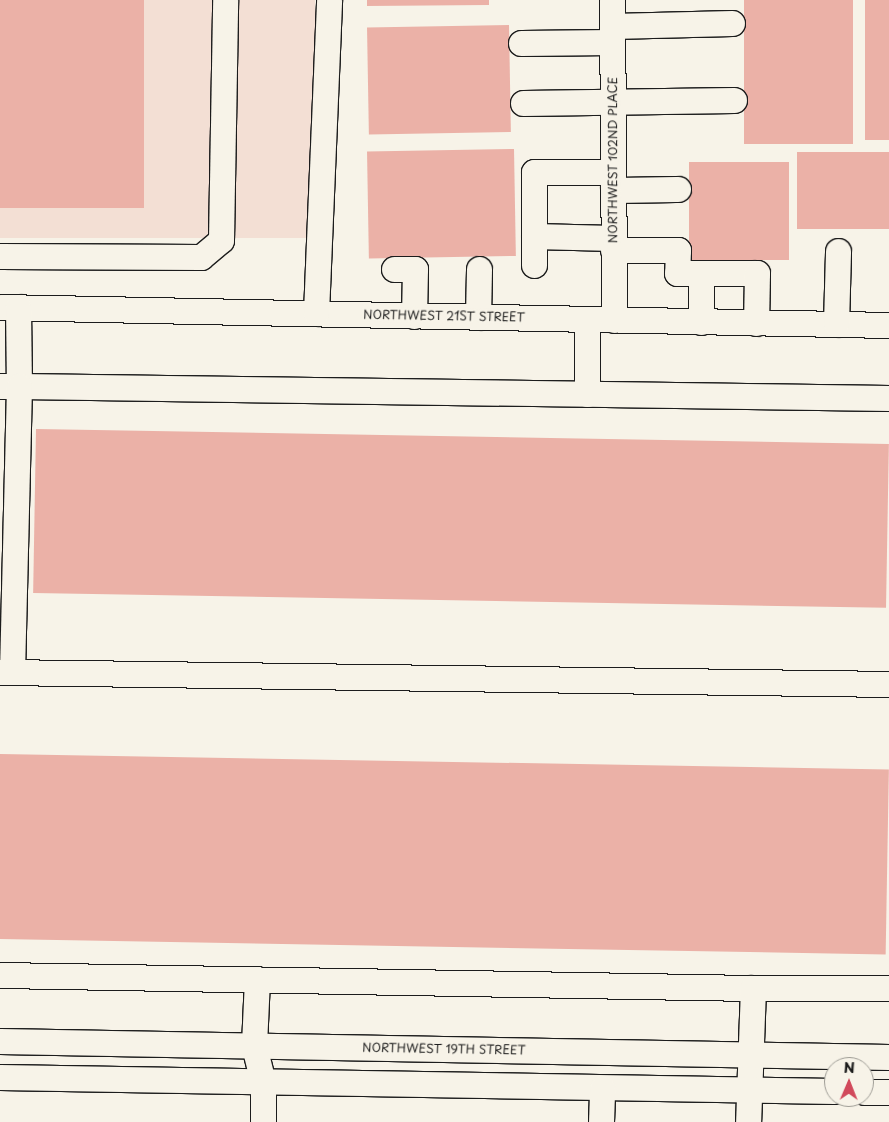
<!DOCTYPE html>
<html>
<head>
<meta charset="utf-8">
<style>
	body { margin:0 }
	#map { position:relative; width:889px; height:1122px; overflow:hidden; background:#f7f3e8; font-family:"Playpen Sans",sans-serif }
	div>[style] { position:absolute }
	.built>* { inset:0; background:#f3dfd4; transform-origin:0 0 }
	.building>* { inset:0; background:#ebb1a7; transform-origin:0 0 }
	.roads { filter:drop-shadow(1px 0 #1c1c1c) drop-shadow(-1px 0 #1c1c1c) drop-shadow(0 1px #1c1c1c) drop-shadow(0 -1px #1c1c1c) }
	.minor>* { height:25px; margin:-12.5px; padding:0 12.5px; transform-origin:12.5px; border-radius:12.5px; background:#f7f3e8 }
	span { translate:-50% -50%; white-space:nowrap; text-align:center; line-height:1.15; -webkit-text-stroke:5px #f7f3e8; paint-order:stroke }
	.street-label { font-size:12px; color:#1c1c1c }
	.north { position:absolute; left:824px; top:1057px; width:50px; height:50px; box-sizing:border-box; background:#f7f3e8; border:1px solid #9f9d96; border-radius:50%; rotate:1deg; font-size:14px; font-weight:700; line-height:20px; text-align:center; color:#1c1c1c }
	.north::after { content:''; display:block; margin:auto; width:18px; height:22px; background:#d1495b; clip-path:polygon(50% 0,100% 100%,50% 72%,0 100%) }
</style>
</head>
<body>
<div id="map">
	<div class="built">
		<div style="left:0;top:0;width:315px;height:238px"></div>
	</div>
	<div class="building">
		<div style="left:0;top:0;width:144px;height:208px"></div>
		<div style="clip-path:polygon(367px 0,489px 0,489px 5px,367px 6px)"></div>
		<div style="left:744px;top:0;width:109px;height:144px"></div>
		<div style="left:865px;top:0;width:24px;height:140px"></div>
		<div style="left:509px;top:25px;width:107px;height:142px;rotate:89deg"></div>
		<div style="left:514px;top:149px;width:107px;height:147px;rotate:89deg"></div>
		<div style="left:797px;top:152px;width:92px;height:77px"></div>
		<div style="left:689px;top:162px;width:100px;height:98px"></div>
		<div style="left:36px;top:429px;width:853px;height:164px;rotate:1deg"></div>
		<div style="left:0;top:754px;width:889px;height:185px;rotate:1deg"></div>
	</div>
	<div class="roads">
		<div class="minor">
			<div style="left:612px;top:0;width:320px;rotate:89.6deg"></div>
			<div style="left:612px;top:26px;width:120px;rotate:-1.4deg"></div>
			<div style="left:521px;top:43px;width:91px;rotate:-0.6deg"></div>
			<div style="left:523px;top:103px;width:211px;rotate:-0.8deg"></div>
			<div style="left:613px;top:190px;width:65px;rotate:-0.9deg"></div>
			<div style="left:534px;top:236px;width:64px;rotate:-90deg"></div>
			<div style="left:534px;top:172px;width:79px"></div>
			<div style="left:613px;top:250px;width:65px"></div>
			<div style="left:678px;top:250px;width:23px;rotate:92deg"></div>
			<div style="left:677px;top:273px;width:80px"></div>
			<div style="left:757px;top:273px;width:50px;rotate:91.1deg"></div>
			<div style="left:0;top:256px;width:201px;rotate:0.3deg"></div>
			<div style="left:201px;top:257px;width:26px;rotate:-40deg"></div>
			<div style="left:221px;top:240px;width:240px;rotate:-89deg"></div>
			<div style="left:534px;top:265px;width:29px;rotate:-90deg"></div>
			<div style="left:534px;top:236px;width:79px;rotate:1.5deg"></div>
			<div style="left:394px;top:269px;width:21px"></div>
			<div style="left:415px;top:269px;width:47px;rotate:91.2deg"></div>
			<div style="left:0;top:307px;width:889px;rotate:1.16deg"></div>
			<div style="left:18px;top:307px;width:79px;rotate:89.3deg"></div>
			<div style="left:19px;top:386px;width:870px;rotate:0.79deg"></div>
			<div style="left:316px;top:313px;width:313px;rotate:-87.6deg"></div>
			<div style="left:478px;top:317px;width:48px;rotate:-88.8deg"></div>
			<div style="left:701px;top:322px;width:49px;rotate:-90deg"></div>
			<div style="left:836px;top:324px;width:73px;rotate:-88.4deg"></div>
			<div style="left:0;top:386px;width:19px"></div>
			<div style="left:19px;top:386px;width:286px;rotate:91.4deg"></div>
			<div style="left:587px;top:394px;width:74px;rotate:-90deg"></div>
			<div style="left:0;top:672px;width:889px;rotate:0.77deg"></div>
			<div style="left:0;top:975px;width:753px;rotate:0.99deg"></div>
			<div style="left:753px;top:988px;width:134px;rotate:92.1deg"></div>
			<div style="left:257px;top:979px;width:67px;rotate:92.6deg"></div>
			<div style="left:254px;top:1046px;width:37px;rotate:76deg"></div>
			<div style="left:263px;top:1082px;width:40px;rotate:90deg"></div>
			<div style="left:753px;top:988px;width:136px"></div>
			<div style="left:0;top:1041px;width:889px;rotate:1.03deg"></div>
			<div style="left:0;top:1077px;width:834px;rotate:0.96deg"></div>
			<div style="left:864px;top:1092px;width:25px"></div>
			<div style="left:601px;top:1122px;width:34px;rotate:-88deg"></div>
		</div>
	</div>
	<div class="street-label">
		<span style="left:613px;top:160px;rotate:-90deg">NORTHWEST 102ND PLACE</span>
		<span style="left:444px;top:316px;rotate:1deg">NORTHWEST 21ST STREET</span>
		<span style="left:444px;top:1049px;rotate:1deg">NORTHWEST 19TH STREET</span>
	</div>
	<div class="north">N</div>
</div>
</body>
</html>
